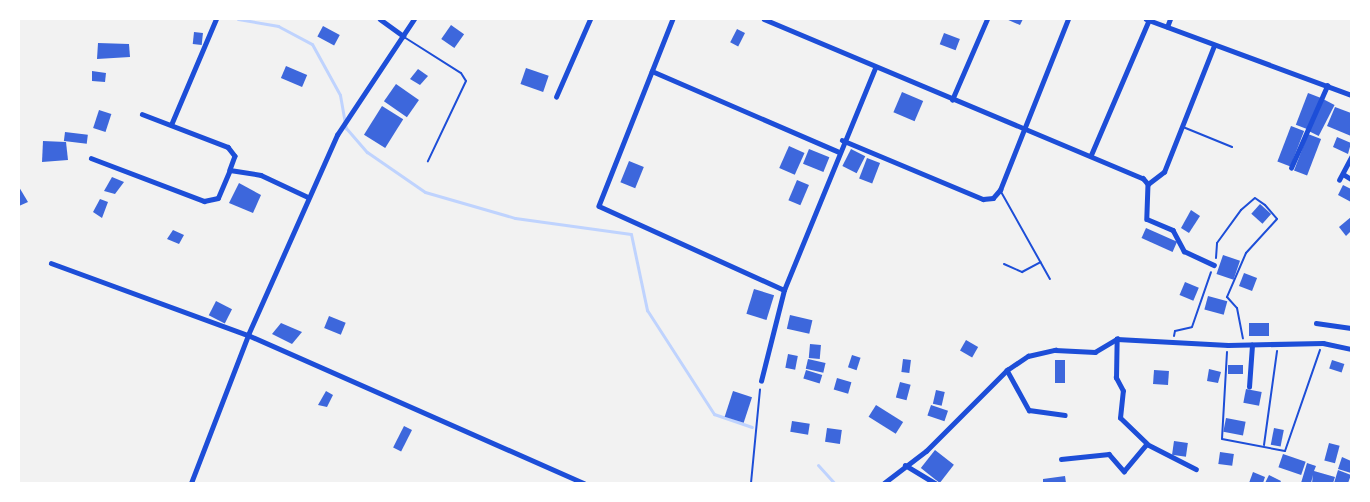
<!DOCTYPE html>
<html>
<head>
<meta charset="utf-8">
<style>
	body { margin:0 }
	#map { position:relative; width:1370px; height:502px; overflow:hidden; background:#f2f2f2; font-family:"Playfair Display",serif }
	div>[style] { position:absolute }
	.stream>* { height:3px; margin:-1.5px; padding:0 1.5px; transform-origin:1.5px; border-radius:1.5px; background:#bfd3fe }
	.building>* { inset:0; background:#3d67dc; transform-origin:0 0 }
	.path>* { height:2px; margin:-1px; padding:0 1px; transform-origin:1px; border-radius:1px; background:#1d4ed8 }
	.service>* { height:2px; margin:-1px; padding:0 1px; transform-origin:1px; border-radius:1px; background:#1d4ed8 }
	.minor>* { height:4.5px; margin:-2.25px; padding:0 2.25px; transform-origin:2.25px; border-radius:2.25px; background:#1d4ed8 }
	span { translate:-50% -50%; white-space:nowrap; text-align:center; line-height:1.15; -webkit-text-stroke:5px #fff; paint-order:stroke }
	.frame { position:absolute; inset:0; border:20px solid #fff; pointer-events:none }
</style>
</head>
<body>
<div id="map">
	<div class="stream">
		<div style="left:238px;top:19px;width:41px;rotate:9.9deg"></div>
		<div style="left:278px;top:26px;width:38px;rotate:28deg"></div>
		<div style="left:312px;top:44px;width:58px;rotate:61.2deg"></div>
		<div style="left:340px;top:95px;width:34px;rotate:80deg"></div>
		<div style="left:346px;top:128px;width:32px;rotate:49deg"></div>
		<div style="left:367px;top:152px;width:70px;rotate:34.6deg"></div>
		<div style="left:425px;top:192px;width:94px;rotate:16.1deg"></div>
		<div style="left:515px;top:218px;width:117px;rotate:7.9deg"></div>
		<div style="left:631px;top:234px;width:78px;rotate:78.1deg"></div>
		<div style="left:647px;top:310px;width:124px;rotate:57.2deg"></div>
		<div style="left:714px;top:414px;width:40px;rotate:18.9deg"></div>
		<div style="left:818px;top:465px;width:24px;rotate:48deg"></div>
	</div>
	<div class="building">
		<div style="clip-path:polygon(1006px 19px,1023px 19px,1020px 25px)"></div>
		<div style="left:451px;top:25px;width:16px;height:17px;rotate:35deg"></div>
		<div style="left:323px;top:26px;width:19px;height:12px;rotate:28deg"></div>
		<div style="left:737px;top:29px;width:9px;height:15px;rotate:27deg"></div>
		<div style="left:194px;top:32px;width:9px;height:12px;rotate:6deg"></div>
		<div style="left:944px;top:33px;width:17px;height:12px;rotate:21deg"></div>
		<div style="clip-path:polygon(98px 43px,129px 44px,130px 57px,97px 59px)"></div>
		<div style="left:286px;top:66px;width:23px;height:13px;rotate:23deg"></div>
		<div style="left:526px;top:68px;width:24px;height:17px;rotate:19deg"></div>
		<div style="clip-path:polygon(418px 69px,428px 76px,420px 85px,410px 79px)"></div>
		<div style="clip-path:polygon(92px 71px,106px 73px,105px 82px,92px 81px)"></div>
		<div style="left:396px;top:84px;width:28px;height:21px;rotate:35deg"></div>
		<div style="left:902px;top:92px;width:23px;height:22px;rotate:23deg"></div>
		<div style="left:1308px;top:93px;width:14px;height:34px;rotate:21deg"></div>
		<div style="left:1323px;top:99px;width:13px;height:35px;rotate:27deg"></div>
		<div style="left:382px;top:106px;width:25px;height:34px;rotate:32deg"></div>
		<div style="clip-path:polygon(1335px 107px,1351px 113px,1351px 136px,1327px 126px)"></div>
		<div style="left:99px;top:110px;width:13px;height:19px;rotate:18deg"></div>
		<div style="left:1291px;top:126px;width:14px;height:38px;rotate:21deg"></div>
		<div style="left:65px;top:132px;width:23px;height:9px;rotate:7deg"></div>
		<div style="left:1308px;top:134px;width:14px;height:39px;rotate:21deg"></div>
		<div style="clip-path:polygon(1337px 137px,1351px 143px,1348px 154px,1333px 147px)"></div>
		<div style="clip-path:polygon(43px 141px,66px 142px,68px 160px,42px 162px)"></div>
		<div style="left:789px;top:146px;width:17px;height:24px;rotate:24deg"></div>
		<div style="left:809px;top:149px;width:22px;height:16px;rotate:22deg"></div>
		<div style="left:851px;top:149px;width:16px;height:19px;rotate:27deg"></div>
		<div style="left:867px;top:158px;width:14px;height:22px;rotate:21deg"></div>
		<div style="left:629px;top:161px;width:16px;height:23px;rotate:22deg"></div>
		<div style="clip-path:polygon(112px 177px,124px 182px,115px 194px,104px 191px)"></div>
		<div style="left:797px;top:180px;width:13px;height:22px;rotate:23deg"></div>
		<div style="clip-path:polygon(239px 183px,261px 195px,253px 213px,229px 203px)"></div>
		<div style="clip-path:polygon(1343px 185px,1351px 189px,1351px 202px,1338px 195px)"></div>
		<div style="clip-path:polygon(19px 187px,28px 202px,19px 206px)"></div>
		<div style="clip-path:polygon(100px 199px,108px 202px,102px 218px,93px 212px)"></div>
		<div style="left:1260px;top:204px;width:15px;height:13px;rotate:42deg"></div>
		<div style="clip-path:polygon(1191px 210px,1200px 216px,1189px 233px,1181px 228px)"></div>
		<div style="clip-path:polygon(1351px 217px,1351px 231px,1346px 236px,1339px 227px)"></div>
		<div style="left:1146px;top:228px;width:34px;height:11px;rotate:24deg"></div>
		<div style="clip-path:polygon(173px 230px,184px 235px,179px 244px,167px 239px)"></div>
		<div style="left:1223px;top:255px;width:18px;height:20px;rotate:19deg"></div>
		<div style="left:1244px;top:273px;width:14px;height:14px;rotate:21deg"></div>
		<div style="left:1185px;top:282px;width:15px;height:14px;rotate:23deg"></div>
		<div style="left:754px;top:289px;width:21px;height:26px;rotate:17deg"></div>
		<div style="left:1208px;top:296px;width:20px;height:14px;rotate:15deg"></div>
		<div style="left:216px;top:301px;width:18px;height:16px;rotate:27deg"></div>
		<div style="left:790px;top:315px;width:23px;height:14px;rotate:13deg"></div>
		<div style="left:329px;top:316px;width:18px;height:13px;rotate:22deg"></div>
		<div style="clip-path:polygon(281px 323px,302px 332px,292px 344px,272px 334px)"></div>
		<div style="left:1249px;top:323px;width:20px;height:13px"></div>
		<div style="left:966px;top:340px;width:14px;height:12px;rotate:30deg"></div>
		<div style="left:810px;top:344px;width:11px;height:14px;rotate:5deg"></div>
		<div style="left:788px;top:354px;width:10px;height:14px;rotate:11deg"></div>
		<div style="left:852px;top:355px;width:9px;height:13px;rotate:18deg"></div>
		<div style="left:808px;top:359px;width:18px;height:10px;rotate:13deg"></div>
		<div style="left:903px;top:359px;width:8px;height:13px;rotate:7deg"></div>
		<div style="left:1055px;top:360px;width:10px;height:23px"></div>
		<div style="left:1332px;top:360px;width:13px;height:9px;rotate:18deg"></div>
		<div style="left:1243px;top:365px;width:9px;height:15px;rotate:90deg"></div>
		<div style="clip-path:polygon(1209px 369px,1221px 372px,1218px 383px,1207px 381px)"></div>
		<div style="left:806px;top:370px;width:17px;height:9px;rotate:17deg"></div>
		<div style="left:1154px;top:370px;width:15px;height:14px;rotate:4deg"></div>
		<div style="left:837px;top:378px;width:15px;height:12px;rotate:16deg"></div>
		<div style="left:900px;top:382px;width:11px;height:16px;rotate:15deg"></div>
		<div style="left:1246px;top:389px;width:16px;height:14px;rotate:11deg"></div>
		<div style="left:936px;top:390px;width:9px;height:14px;rotate:13deg"></div>
		<div style="clip-path:polygon(326px 391px,333px 395px,327px 407px,318px 405px)"></div>
		<div style="left:733px;top:391px;width:20px;height:27px;rotate:18deg"></div>
		<div style="left:876px;top:405px;width:32px;height:14px;rotate:32deg"></div>
		<div style="left:931px;top:405px;width:18px;height:11px;rotate:19deg"></div>
		<div style="left:1226px;top:418px;width:20px;height:14px;rotate:11deg"></div>
		<div style="left:792px;top:421px;width:18px;height:11px;rotate:9deg"></div>
		<div style="left:404px;top:426px;width:9px;height:24px;rotate:27deg"></div>
		<div style="left:827px;top:428px;width:15px;height:14px;rotate:8deg"></div>
		<div style="left:1274px;top:428px;width:10px;height:17px;rotate:11deg"></div>
		<div style="left:1174px;top:441px;width:14px;height:14px;rotate:8deg"></div>
		<div style="left:1329px;top:443px;width:11px;height:18px;rotate:15deg"></div>
		<div style="left:935px;top:450px;width:24px;height:23px;rotate:38deg"></div>
		<div style="left:1220px;top:452px;width:14px;height:12px;rotate:8deg"></div>
		<div style="left:1283px;top:454px;width:24px;height:14px;rotate:19deg"></div>
		<div style="clip-path:polygon(1342px 457px,1351px 461px,1351px 473px,1338px 469px)"></div>
		<div style="clip-path:polygon(1307px 463px,1316px 466px,1314px 471px,1335px 477px,1333px 483px,1312px 483px,1313px 475px,1311px 483px,1301px 483px)"></div>
		<div style="clip-path:polygon(1338px 470px,1351px 475px,1348px 483px,1334px 483px)"></div>
		<div style="clip-path:polygon(1253px 472px,1265px 477px,1263px 483px,1249px 483px)"></div>
		<div style="clip-path:polygon(1269px 475px,1281px 481px,1280px 483px,1265px 483px)"></div>
		<div style="clip-path:polygon(1065px 476px,1066px 483px,1043px 483px,1043px 479px)"></div>
	</div>
	<div class="path">
		<div style="left:1216px;top:258px;width:15px;rotate:-86deg"></div>
		<div style="left:1217px;top:243px;width:41px;rotate:-54deg"></div>
		<div style="left:1241px;top:210px;width:18px;rotate:-41deg"></div>
		<div style="left:1255px;top:198px;width:12px;rotate:35deg"></div>
		<div style="left:1265px;top:205px;width:18px;rotate:49deg"></div>
		<div style="left:1277px;top:219px;width:46px;rotate:132.4deg"></div>
		<div style="left:1246px;top:253px;width:48px;rotate:113.4deg"></div>
		<div style="left:1227px;top:297px;width:15px;rotate:48deg"></div>
		<div style="left:1237px;top:308px;width:31px;rotate:79deg"></div>
		<div style="left:1174px;top:336px;width:5px;rotate:-79deg"></div>
		<div style="left:1175px;top:331px;width:17px;rotate:-13deg"></div>
		<div style="left:1192px;top:327px;width:58px;rotate:-70.9deg"></div>
		<div style="left:1227px;top:352px;width:87px;rotate:93.3deg"></div>
		<div style="left:1222px;top:439px;width:64px;rotate:10.8deg"></div>
		<div style="left:1285px;top:451px;width:107px;rotate:-70.9deg"></div>
		<div style="left:1264px;top:445px;width:95px;rotate:-82.1deg"></div>
		<div style="left:751px;top:483px;width:94px;rotate:-84.5deg"></div>
	</div>
	<div class="service">
		<div style="left:404px;top:37px;width:67px;rotate:32.3deg"></div>
		<div style="left:461px;top:73px;width:9px;rotate:58deg"></div>
		<div style="left:466px;top:81px;width:89px;rotate:115.4deg"></div>
		<div style="left:1183px;top:127px;width:53px;rotate:22.2deg"></div>
		<div style="left:1000px;top:190px;width:102px;rotate:60.7deg"></div>
		<div style="left:1004px;top:264px;width:20px;rotate:24deg"></div>
		<div style="left:1022px;top:272px;width:21px;rotate:-28deg"></div>
	</div>
	<div class="minor">
		<div style="left:380px;top:19px;width:29px;rotate:36deg"></div>
		<div style="left:673px;top:19px;width:201px;rotate:111.6deg"></div>
		<div style="left:599px;top:206px;width:203px;rotate:24.4deg"></div>
		<div style="left:764px;top:19px;width:411px;rotate:22.8deg"></div>
		<div style="left:1143px;top:178px;width:8px;rotate:50deg"></div>
		<div style="left:1148px;top:184px;width:35px;rotate:92deg"></div>
		<div style="left:1147px;top:219px;width:28px;rotate:23deg"></div>
		<div style="left:1173px;top:230px;width:24px;rotate:62deg"></div>
		<div style="left:1184px;top:251px;width:33px;rotate:25deg"></div>
		<div style="left:1146px;top:19px;width:219px;rotate:20.3deg"></div>
		<div style="left:1167px;top:27px;width:9px;rotate:-69deg"></div>
		<div style="left:652px;top:71px;width:202px;rotate:23.4deg"></div>
		<div style="left:556px;top:97px;width:85px;rotate:-66.4deg"></div>
		<div style="left:952px;top:100px;width:88px;rotate:-66.6deg"></div>
		<div style="left:142px;top:114px;width:92px;rotate:21deg"></div>
		<div style="left:228px;top:147px;width:11px;rotate:52deg"></div>
		<div style="left:235px;top:156px;width:15px;rotate:110deg"></div>
		<div style="left:171px;top:125px;width:115px;rotate:-67deg"></div>
		<div style="left:842px;top:140px;width:153px;rotate:22.7deg"></div>
		<div style="left:983px;top:199px;width:10px;rotate:-6deg"></div>
		<div style="left:993px;top:198px;width:11px;rotate:-49deg"></div>
		<div style="left:1000px;top:190px;width:184px;rotate:-68.3deg"></div>
		<div style="left:1091px;top:155px;width:147px;rotate:-66.8deg"></div>
		<div style="left:91px;top:158px;width:121px;rotate:20.8deg"></div>
		<div style="left:204px;top:201px;width:14px;rotate:-12deg"></div>
		<div style="left:218px;top:198px;width:30px;rotate:-67deg"></div>
		<div style="left:230px;top:170px;width:31px;rotate:9deg"></div>
		<div style="left:261px;top:175px;width:52px;rotate:25.1deg"></div>
		<div style="left:1291px;top:168px;width:90px;rotate:-66.3deg"></div>
		<div style="left:1343px;top:174px;width:9px;rotate:32deg"></div>
		<div style="left:1339px;top:180px;width:26px;rotate:-62deg"></div>
		<div style="left:1148px;top:184px;width:20px;rotate:-37deg"></div>
		<div style="left:1164px;top:172px;width:136px;rotate:-68.4deg"></div>
		<div style="left:51px;top:263px;width:210px;rotate:20.1deg"></div>
		<div style="left:248px;top:335px;width:367px;rotate:23.8deg"></div>
		<div style="left:1316px;top:323px;width:35px;rotate:8deg"></div>
		<div style="left:1007px;top:370px;width:46px;rotate:61.2deg"></div>
		<div style="left:1029px;top:410px;width:36px;rotate:8deg"></div>
		<div style="left:761px;top:381px;width:94px;rotate:-75.8deg"></div>
		<div style="left:784px;top:290px;width:240px;rotate:-67.7deg"></div>
		<div style="left:1249px;top:387px;width:42px;rotate:-85.9deg"></div>
		<div style="left:1147px;top:444px;width:55px;rotate:27deg"></div>
		<div style="left:1061px;top:459px;width:48px;rotate:-5.9deg"></div>
		<div style="left:1109px;top:454px;width:23px;rotate:49deg"></div>
		<div style="left:1124px;top:471px;width:35px;rotate:-50deg"></div>
		<div style="left:1147px;top:444px;width:37px;rotate:-136deg"></div>
		<div style="left:1120px;top:418px;width:27px;rotate:-84deg"></div>
		<div style="left:1123px;top:391px;width:15px;rotate:-118deg"></div>
		<div style="left:1116px;top:378px;width:39px;rotate:-89deg"></div>
		<div style="left:905px;top:465px;width:35px;rotate:31deg"></div>
		<div style="left:191px;top:483px;width:159px;rotate:-68.9deg"></div>
		<div style="left:248px;top:335px;width:219px;rotate:-66deg"></div>
		<div style="left:337px;top:135px;width:139px;rotate:-56.4deg"></div>
		<div style="left:884px;top:483px;width:53px;rotate:-37.3deg"></div>
		<div style="left:926px;top:451px;width:115px;rotate:-45deg"></div>
		<div style="left:1007px;top:370px;width:25px;rotate:-34deg"></div>
		<div style="left:1028px;top:356px;width:28px;rotate:-13deg"></div>
		<div style="left:1055px;top:350px;width:40px;rotate:2.9deg"></div>
		<div style="left:1095px;top:352px;width:26px;rotate:-31deg"></div>
		<div style="left:1117px;top:339px;width:111px;rotate:3.1deg"></div>
		<div style="left:1228px;top:345px;width:95px;rotate:-1.2deg"></div>
		<div style="left:1323px;top:343px;width:29px;rotate:12deg"></div>
	</div>
	<div class="frame"></div>
</div>
</body>
</html>
